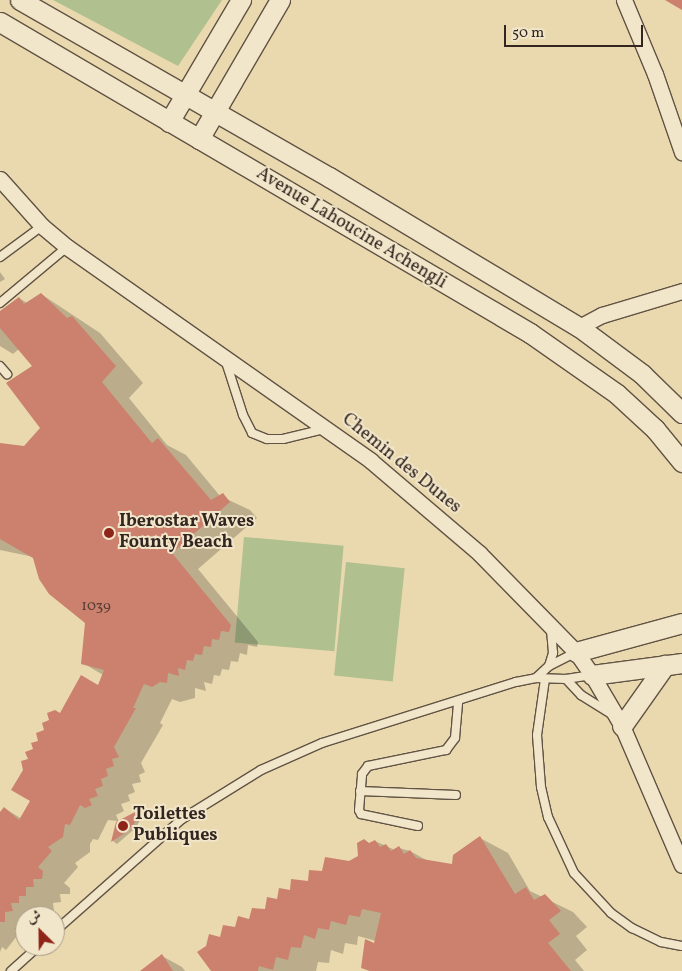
<!DOCTYPE html>
<html>
<head>
<meta charset="utf-8">
<style>
	body { margin:0 }
	#map { position:relative; width:682px; height:971px; overflow:hidden; background:#ead9ae; font-family:Vollkorn,Amiri,serif }
	div>[style] { position:absolute }
	.green>* { inset:0; background:#b1c08f; transform-origin:0 0 }
	.shadow>* { inset:0; background:#0003 }
	.building>* { inset:0; background:#cb816e }
	.roads { filter:drop-shadow(1px 0 #615344) drop-shadow(-1px 0 #615344) drop-shadow(0 1px #615344) drop-shadow(0 -1px #615344) }
	.service>* { height:8px; margin:-4px; padding:0 4px; transform-origin:4px; border-radius:4px; background:#f1e6ca }
	.minor>* { height:15px; margin:-7.5px; padding:0 7.5px; transform-origin:7.5px; border-radius:7.5px; background:#f1e6ca }
	.tertiary>* { height:19px; margin:-9.5px; padding:0 9.5px; transform-origin:9.5px; border-radius:9.5px; background:#f1e6ca }
	.dots>* { width:14px; height:14px; translate:-50% -50%; box-sizing:border-box; border:2px solid #f1e6ca; border-radius:50% }
	span { translate:-50% -50%; white-space:nowrap; text-align:center; line-height:1.15; -webkit-text-stroke:4px #f1e6ca; paint-order:stroke }
	.number-label { font-size:15px; color:#593d34 }
	.number-label span { -webkit-text-stroke-width:0 }
	.street-label { font-size:18px; color:#332620 }
	.poi-label { font-size:18px; color:#332620; font-weight:700 }
	.left { translate:0 -50%; text-align:left }
	.north { position:absolute; left:15px; top:906px; width:50px; height:50px; box-sizing:border-box; background:#f1e6ca; border:1px solid #a59986; border-radius:50%; rotate:337deg; font-size:14px; font-weight:700; line-height:20px; text-align:center; color:#332620 }
	.north::after { content:''; display:block; margin:auto; width:18px; height:22px; background:#8f2418; clip-path:polygon(50% 0,100% 100%,50% 72%,0 100%) }
	.scale { position:absolute; left:504px; top:25px; width:139px; height:22px; box-sizing:border-box; border:2px solid #332620; border-top:0; padding-left:6px; font-size:15px; line-height:18px; white-space:nowrap; color:#332620; -webkit-text-stroke:4px #f1e6ca; paint-order:stroke }
</style>
</head>
<body>
<div id="map">
	<div class="green">
		<div style="clip-path:polygon(53px 0,222px 0,178px 66px)"></div>
		<div style="left:244px;top:537px;width:100px;height:106px;rotate:5deg"></div>
		<div style="left:346px;top:562px;width:59px;height:114px;rotate:6deg"></div>
	</div>
	<div class="shadow">
		<div style="clip-path:polygon(0 272px,5px 279px,0 282px)"></div>
		<div style="clip-path:polygon(41px 294px,100px 333px,143px 383px,129px 398px,167px 445px,186px 455px,220px 496px,250px 510px,257px 518px,198px 569px,258px 642px,257px 647px,248px 645px,247px 655px,240px 653px,238px 662px,231px 661px,229px 670px,222px 669px,220px 676px,214px 675px,212px 684px,204px 682px,206px 691px,195px 688px,195px 698px,180px 702px,172px 699px,160px 723px,163px 725px,141px 763px,145px 772px,139px 775px,141px 782px,132px 784px,135px 792px,128px 795px,130px 801px,121px 804px,124px 811px,116px 815px,119px 822px,135px 814px,140px 816px,139px 825px,117px 844px,113px 841px,118px 821px,108px 820px,98px 840px,93px 839px,90px 844px,90px 852px,75px 863px,78px 867px,64px 883px,70px 888px,70px 894px,60px 894px,61px 902px,53px 903px,54px 911px,46px 911px,46px 916px,25px 916px,25px 934px,20px 932px,6px 950px,2px 947px,0 952px,0 814px,4px 808px,22px 819px,32px 801px,29px 760px,34px 749px,60px 714px,98px 686px,103px 675px,83px 663px,86px 623px,34px 557px,0 550px,0 445px,24px 448px,42px 428px,34px 366px,19px 349px,13px 354px,0 346px,0 313px,19px 298px,27px 303px)"></div>
		<div style="clip-path:polygon(480px 838px,508px 853px,530px 891px,573px 912px,587px 927px,576px 936px,587px 950px,575px 960px,584px 971px,369px 971px,362px 967px,376px 941px,358px 936px,357px 945px,345px 943px,343px 954px,331px 950px,329px 963px,318px 962px,316px 971px,212px 971px,221px 938px,323px 872px,359px 857px,375px 841px,395px 850px,399px 848px,410px 851px,428px 861px,453px 865px)"></div>
		<div style="clip-path:polygon(162px 956px,182px 967px,185px 971px,142px 971px)"></div>
	</div>
	<div class="building">
		<div style="clip-path:polygon(665px 0,682px 0,682px 10px)"></div>
		<div style="clip-path:polygon(41px 293px,67px 318px,72px 316px,116px 366px,102px 382px,152px 443px,158px 438px,211px 500px,223px 493px,230px 502px,172px 553px,231px 625px,229px 632px,221px 631px,219px 640px,212px 639px,211px 647px,204px 646px,202px 655px,195px 654px,193px 661px,187px 660px,185px 670px,178px 668px,179px 676px,168px 673px,167px 683px,160px 682px,152px 687px,144px 684px,133px 708px,136px 708px,114px 747px,119px 757px,112px 759px,114px 766px,106px 769px,108px 776px,101px 779px,103px 786px,95px 789px,98px 796px,89px 799px,92px 805px,85px 808px,80px 805px,70px 825px,65px 824px,63px 837px,48px 847px,52px 851px,38px 867px,43px 871px,42px 879px,33px 879px,34px 887px,26px 887px,26px 896px,19px 896px,19px 903px,11px 903px,13px 911px,5px 912px,5px 922px,0 922px,0 812px,4px 807px,19px 820px,30px 801px,11px 790px,23px 770px,21px 761px,28px 759px,25px 752px,33px 749px,31px 743px,38px 741px,36px 733px,44px 730px,42px 723px,49px 720px,47px 713px,55px 710px,60px 713px,81px 675px,98px 685px,104px 670px,81px 664px,85px 623px,49px 594px,39px 579px,33px 558px,0 539px,0 443px,24px 446px,40px 428px,6px 383px,32px 366px,0 328px,0 311px,19px 297px,24px 304px)"></div>
		<div style="clip-path:polygon(135px 812px,135px 822px,128px 831px,111px 842px,116px 822px)"></div>
		<div style="clip-path:polygon(480px 836px,515px 894px,526px 887px,534px 900px,545px 894px,561px 911px,549px 920px,560px 934px,548px 943px,571px 971px,370px 971px,361px 968px,365px 939px,374px 943px,381px 913px,362px 909px,360px 917px,349px 915px,346px 925px,331px 921px,329px 930px,318px 928px,315px 939px,304px 935px,301px 948px,291px 947px,288px 960px,276px 957px,273px 970px,259px 966px,258px 971px,211px 971px,197px 952px,206px 946px,209px 934px,220px 937px,223px 925px,235px 927px,238px 916px,249px 919px,252px 908px,265px 909px,267px 897px,277px 899px,279px 888px,290px 890px,291px 879px,308px 881px,309px 870px,322px 871px,325px 857px,349px 861px,358px 856px,357px 843px,364px 839px,369px 843px,375px 840px,380px 847px,386px 844px,391px 851px,399px 846px,404px 854px,410px 850px,416px 858px,452px 864px,453px 855px)"></div>
		<div style="clip-path:polygon(162px 954px,173px 971px,140px 971px)"></div>
	</div>
	<div class="roads">
		<div class="service">
			<div style="left:0;top:257px;width:52px;rotate:-36.4deg"></div>
			<div style="left:0;top:303px;width:87px;rotate:-39.9deg"></div>
			<div style="left:226px;top:362px;width:56px;rotate:72.2deg"></div>
			<div style="left:243px;top:415px;width:20px;rotate:63deg"></div>
			<div style="left:252px;top:433px;width:16px;rotate:22deg"></div>
			<div style="left:267px;top:439px;width:16px"></div>
			<div style="left:283px;top:439px;width:42px;rotate:-13.7deg"></div>
			<div style="left:0;top:366px;width:11px;rotate:49deg"></div>
			<div style="left:549px;top:666px;width:14px;rotate:-73deg"></div>
			<div style="left:553px;top:653px;width:25px;rotate:-95deg"></div>
			<div style="left:536px;top:678px;width:18px;rotate:-43deg"></div>
			<div style="left:549px;top:666px;width:30px;rotate:-27deg"></div>
			<div style="left:545px;top:679px;width:57px;rotate:98.1deg"></div>
			<div style="left:537px;top:735px;width:52px;rotate:85.6deg"></div>
			<div style="left:541px;top:787px;width:31px;rotate:77deg"></div>
			<div style="left:548px;top:817px;width:62px;rotate:65.1deg"></div>
			<div style="left:574px;top:873px;width:54px;rotate:47.2deg"></div>
			<div style="left:611px;top:913px;width:26px;rotate:36deg"></div>
			<div style="left:632px;top:928px;width:32px;rotate:26deg"></div>
			<div style="left:661px;top:942px;width:21px;rotate:11deg"></div>
			<div style="left:566px;top:679px;width:22px;rotate:47deg"></div>
			<div style="left:581px;top:695px;width:36px;rotate:32deg"></div>
			<div style="left:360px;top:791px;width:96px;rotate:2.4deg"></div>
			<div style="left:418px;top:826px;width:58px;rotate:-168.1deg"></div>
			<div style="left:361px;top:814px;width:4px;rotate:-117deg"></div>
			<div style="left:359px;top:810px;width:36px;rotate:-85deg"></div>
			<div style="left:362px;top:774px;width:10px;rotate:-53deg"></div>
			<div style="left:368px;top:766px;width:80px;rotate:-11.6deg"></div>
			<div style="left:446px;top:750px;width:15px;rotate:-53deg"></div>
			<div style="left:455px;top:738px;width:37px;rotate:-85deg"></div>
			<div style="left:55px;top:931px;width:169px;rotate:-41.4deg"></div>
			<div style="left:182px;top:819px;width:93px;rotate:-31.8deg"></div>
			<div style="left:261px;top:770px;width:67px;rotate:-23.9deg"></div>
			<div style="left:322px;top:743px;width:203px;rotate:-17.5deg"></div>
			<div style="left:516px;top:682px;width:20px;rotate:-11deg"></div>
			<div style="left:536px;top:678px;width:30px;rotate:2deg"></div>
			<div style="left:566px;top:679px;width:26px;rotate:-9deg"></div>
			<div style="left:11px;top:971px;width:38px;rotate:-42deg"></div>
		</div>
		<div class="minor">
			<div style="left:624px;top:0;width:80px;rotate:67.3deg"></div>
			<div style="left:655px;top:74px;width:83px;rotate:70.9deg"></div>
			<div style="left:0;top:179px;width:63px;rotate:48.2deg"></div>
			<div style="left:42px;top:226px;width:33px;rotate:40deg"></div>
			<div style="left:67px;top:247px;width:372px;rotate:35.1deg"></div>
			<div style="left:371px;top:461px;width:142px;rotate:40.4deg"></div>
			<div style="left:479px;top:553px;width:139px;rotate:45.6deg"></div>
			<div style="left:576px;top:652px;width:28px;rotate:55deg"></div>
			<div style="left:592px;top:675px;width:59px;rotate:59.5deg"></div>
			<div style="left:622px;top:726px;width:151px;rotate:66.7deg"></div>
			<div style="left:579px;top:327px;width:26px;rotate:-28deg"></div>
			<div style="left:602px;top:315px;width:84px;rotate:-16.7deg"></div>
		</div>
		<div class="tertiary">
			<div style="left:20px;top:0;width:356px;rotate:29.8deg"></div>
			<div style="left:329px;top:177px;width:292px;rotate:31deg"></div>
			<div style="left:579px;top:327px;width:79px;rotate:36.7deg"></div>
			<div style="left:642px;top:374px;width:56px;rotate:44.3deg"></div>
			<div style="left:0;top:22px;width:615px;rotate:30.4deg"></div>
			<div style="left:530px;top:333px;width:106px;rotate:35deg"></div>
			<div style="left:617px;top:394px;width:52px;rotate:42.6deg"></div>
			<div style="left:655px;top:429px;width:43px;rotate:50.7deg"></div>
			<div style="left:169px;top:122px;width:142px;rotate:-59.5deg"></div>
			<div style="left:199px;top:139px;width:161px;rotate:-59.8deg"></div>
			<div style="left:576px;top:652px;width:110px;rotate:-15.3deg"></div>
			<div style="left:592px;top:675px;width:91px;rotate:-7.6deg"></div>
			<div style="left:622px;top:726px;width:75px;rotate:-54.8deg"></div>
		</div>
	</div>
	<div class="dots">
		<div style="left:109px;top:533px;background:#8f2418"></div>
		<div style="left:123px;top:826px;background:#8f2418"></div>
	</div>
	<div class="number-label">
		<span style="left:96px;top:607px">1039</span>
	</div>
	<div class="street-label">
		<span style="left:351px;top:229px;rotate:31deg">Avenue Lahoucine Achengli</span>
		<span style="left:401px;top:464px;rotate:39deg">Chemin des Dunes</span>
	</div>
	<div class="poi-label">
		<span class="left" style="left:119px;top:533px">Iberostar Waves<br>Founty Beach</span>
		<span class="left" style="left:133px;top:826px">Toilettes<br>Publiques</span>
	</div>
	<div class="north">ش</div>
	<div class="scale">50 m</div>
</div>
</body>
</html>
